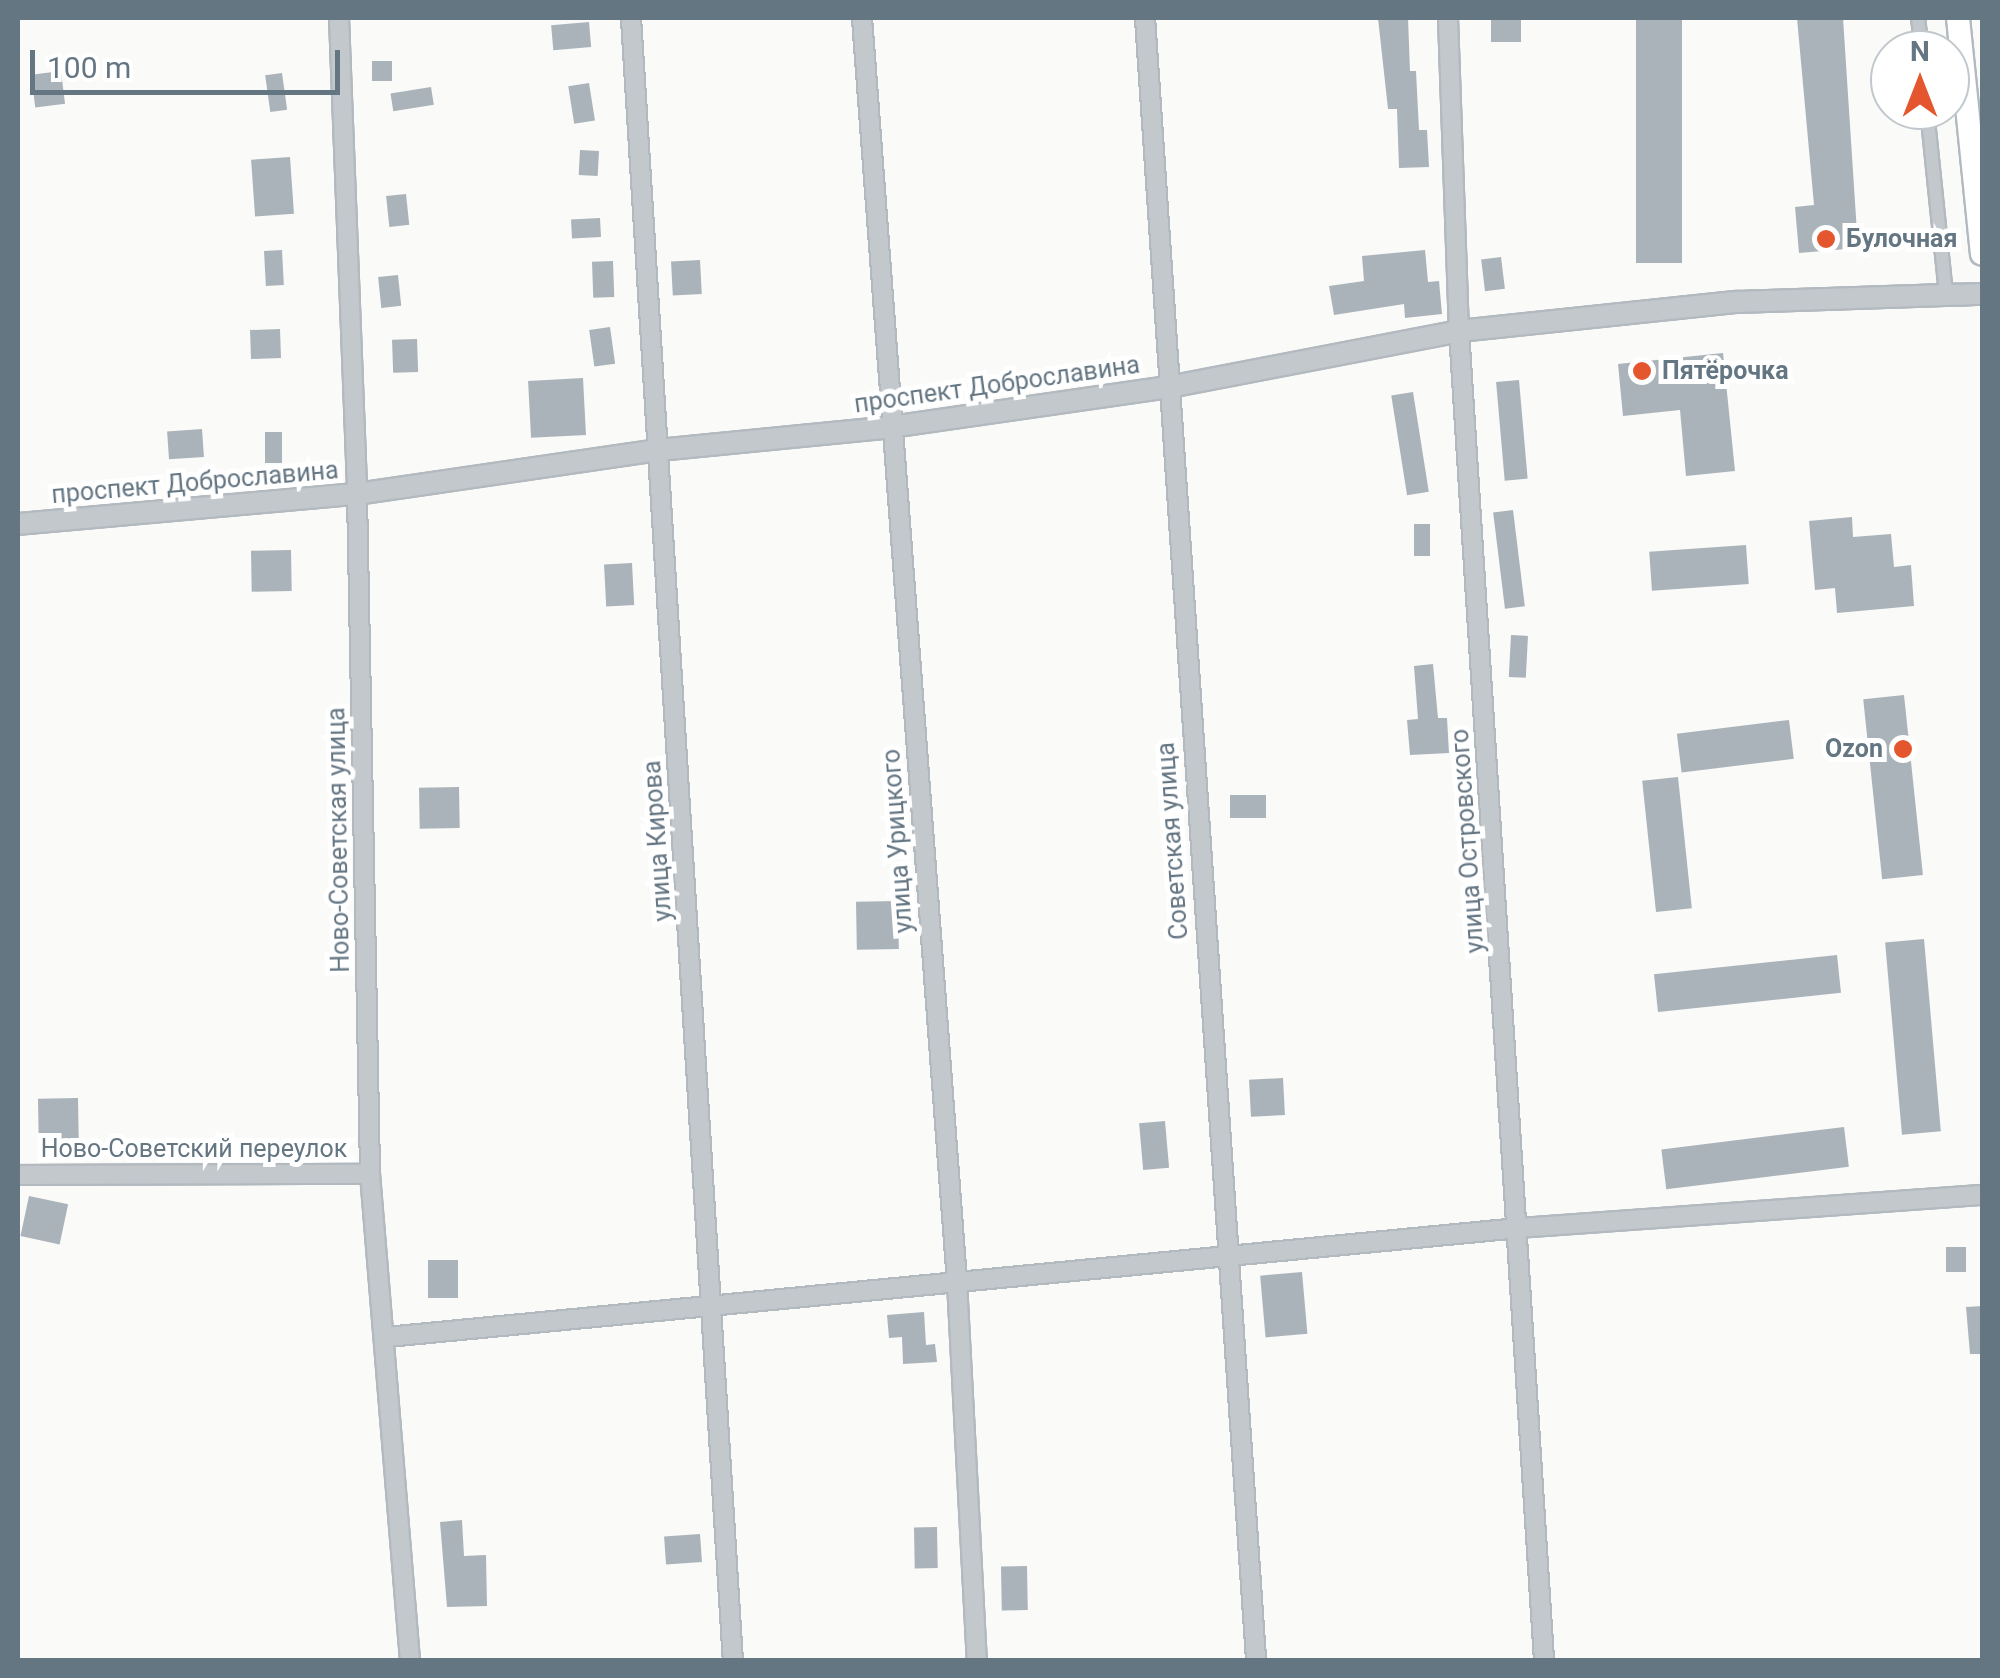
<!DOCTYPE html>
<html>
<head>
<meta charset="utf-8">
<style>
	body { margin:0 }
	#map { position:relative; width:2000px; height:1678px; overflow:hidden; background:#fafaf8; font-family:Roboto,sans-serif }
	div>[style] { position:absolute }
	.building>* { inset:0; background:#aab3b9; transform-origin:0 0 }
	.roads { filter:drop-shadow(2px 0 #b3babf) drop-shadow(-2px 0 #b3babf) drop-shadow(0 2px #b3babf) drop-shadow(0 -2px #b3babf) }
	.pedestrian>* { height:12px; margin:-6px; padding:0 6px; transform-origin:6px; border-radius:6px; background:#c3c8cc }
	.minor>* { height:18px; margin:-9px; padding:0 9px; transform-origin:9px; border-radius:9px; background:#c3c8cc }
	.tertiary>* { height:20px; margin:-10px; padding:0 10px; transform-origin:10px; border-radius:10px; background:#c3c8cc }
	.secondary>* { height:22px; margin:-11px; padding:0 11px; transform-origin:11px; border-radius:11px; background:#fff }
	.dots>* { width:28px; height:28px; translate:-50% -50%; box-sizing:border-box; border:5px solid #fff; border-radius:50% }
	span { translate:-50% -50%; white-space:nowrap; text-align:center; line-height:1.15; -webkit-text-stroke:10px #fff; paint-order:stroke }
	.poi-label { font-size:25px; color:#657683; font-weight:700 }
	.left { translate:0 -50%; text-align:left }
	.right { translate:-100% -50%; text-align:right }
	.street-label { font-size:25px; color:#657683 }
	.frame { position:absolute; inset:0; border:20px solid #657683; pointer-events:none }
	.north { position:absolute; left:1870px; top:30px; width:100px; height:100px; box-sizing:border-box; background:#fff; border:2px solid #c1c8cd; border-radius:50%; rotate:0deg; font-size:28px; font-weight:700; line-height:40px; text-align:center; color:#657683 }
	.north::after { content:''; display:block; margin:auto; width:35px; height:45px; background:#e4572e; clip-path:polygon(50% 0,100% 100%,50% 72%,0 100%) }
	.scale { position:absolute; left:30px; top:50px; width:310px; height:45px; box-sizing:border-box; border:5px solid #657683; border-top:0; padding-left:12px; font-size:30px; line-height:35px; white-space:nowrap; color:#657683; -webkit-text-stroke:8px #fff; paint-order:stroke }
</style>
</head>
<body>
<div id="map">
	<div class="building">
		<div style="clip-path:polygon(1378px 18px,1408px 18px,1410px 71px,1416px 71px,1419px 130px,1427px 130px,1429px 167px,1399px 168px,1397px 109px,1388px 109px)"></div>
		<div style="left:1491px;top:18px;width:30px;height:24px"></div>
		<div style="left:1636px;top:18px;width:46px;height:245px"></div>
		<div style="clip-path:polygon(1797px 18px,1843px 18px,1858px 248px,1799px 253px,1795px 207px,1814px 205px)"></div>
		<div style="left:589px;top:22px;width:25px;height:38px;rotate:85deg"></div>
		<div style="left:372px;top:61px;width:20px;height:20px"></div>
		<div style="left:61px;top:71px;width:33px;height:30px;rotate:83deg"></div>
		<div style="left:282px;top:73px;width:37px;height:17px;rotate:82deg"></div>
		<div style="left:589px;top:83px;width:38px;height:21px;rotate:81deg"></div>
		<div style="left:431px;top:87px;width:18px;height:41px;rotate:81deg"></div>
		<div style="left:580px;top:150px;width:19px;height:25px;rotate:3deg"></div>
		<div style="left:290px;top:157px;width:57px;height:39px;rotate:86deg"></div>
		<div style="left:406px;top:194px;width:31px;height:20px;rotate:84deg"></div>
		<div style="left:600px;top:218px;width:19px;height:29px;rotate:87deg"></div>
		<div style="left:282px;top:250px;width:35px;height:18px;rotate:87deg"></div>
		<div style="clip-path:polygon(1425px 250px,1428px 282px,1439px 281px,1442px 314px,1405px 318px,1404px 304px,1334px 315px,1329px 286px,1364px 281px,1362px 256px)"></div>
		<div style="left:1501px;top:257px;width:32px;height:20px;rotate:83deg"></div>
		<div style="left:700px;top:260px;width:34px;height:29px;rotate:87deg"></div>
		<div style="left:613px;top:261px;width:36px;height:21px;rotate:88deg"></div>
		<div style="left:398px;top:275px;width:31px;height:20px;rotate:84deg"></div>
		<div style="left:610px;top:327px;width:37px;height:21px;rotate:82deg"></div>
		<div style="left:280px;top:329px;width:29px;height:30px;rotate:88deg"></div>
		<div style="left:417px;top:339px;width:33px;height:25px;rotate:88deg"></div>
		<div style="clip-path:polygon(1723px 353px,1735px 471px,1686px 476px,1680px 410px,1623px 416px,1618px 364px)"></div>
		<div style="left:583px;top:378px;width:57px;height:55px;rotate:87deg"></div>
		<div style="left:1519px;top:380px;width:99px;height:23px;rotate:85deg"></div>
		<div style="left:1413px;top:392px;width:101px;height:22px;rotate:81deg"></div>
		<div style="left:202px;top:429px;width:28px;height:35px;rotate:86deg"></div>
		<div style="left:265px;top:432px;width:17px;height:31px"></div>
		<div style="left:1513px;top:510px;width:97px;height:20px;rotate:83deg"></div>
		<div style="clip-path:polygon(1852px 517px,1853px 537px,1891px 534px,1894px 567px,1911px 565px,1914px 606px,1837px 613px,1835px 588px,1815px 590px,1809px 521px)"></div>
		<div style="left:1414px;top:524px;width:16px;height:32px"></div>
		<div style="left:1746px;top:545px;width:39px;height:97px;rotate:86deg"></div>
		<div style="left:291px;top:550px;width:41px;height:40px;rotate:89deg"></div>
		<div style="left:632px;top:563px;width:42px;height:28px;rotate:87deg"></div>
		<div style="left:1511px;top:635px;width:17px;height:42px;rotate:3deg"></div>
		<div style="clip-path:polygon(1433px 664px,1438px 718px,1447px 718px,1449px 753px,1410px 755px,1407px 720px,1418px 719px,1414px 666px)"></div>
		<div style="left:1904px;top:695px;width:181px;height:41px;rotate:84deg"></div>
		<div style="left:1789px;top:720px;width:39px;height:113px;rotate:83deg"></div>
		<div style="left:1678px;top:777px;width:132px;height:36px;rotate:84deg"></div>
		<div style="left:459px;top:787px;width:41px;height:40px;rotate:89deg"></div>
		<div style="left:1230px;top:795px;width:36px;height:23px"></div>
		<div style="left:898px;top:901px;width:48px;height:42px;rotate:89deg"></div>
		<div style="left:1924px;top:939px;width:193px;height:39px;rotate:85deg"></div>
		<div style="left:1837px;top:955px;width:38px;height:184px;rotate:84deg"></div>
		<div style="left:1283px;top:1078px;width:37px;height:34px;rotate:87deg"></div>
		<div style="left:78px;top:1098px;width:41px;height:40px;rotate:89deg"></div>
		<div style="left:1165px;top:1121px;width:47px;height:26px;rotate:85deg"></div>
		<div style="left:1844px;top:1127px;width:40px;height:184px;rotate:83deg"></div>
		<div style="left:29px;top:1196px;width:40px;height:41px;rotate:12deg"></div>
		<div style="left:1946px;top:1247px;width:20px;height:25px"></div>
		<div style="left:458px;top:1260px;width:38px;height:30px;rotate:90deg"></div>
		<div style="left:1302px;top:1272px;width:62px;height:42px;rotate:85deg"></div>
		<div style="clip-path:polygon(1982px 1306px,1982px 1354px,1970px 1354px,1966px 1307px)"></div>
		<div style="clip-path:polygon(924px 1312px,926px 1345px,935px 1344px,937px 1362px,903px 1364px,902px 1337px,889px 1338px,887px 1315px)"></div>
		<div style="clip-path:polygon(462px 1520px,464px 1556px,486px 1555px,487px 1606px,447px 1607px,440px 1522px)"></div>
		<div style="left:937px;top:1527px;width:41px;height:23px;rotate:89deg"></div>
		<div style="left:700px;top:1534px;width:28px;height:36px;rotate:86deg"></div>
		<div style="left:1027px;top:1566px;width:44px;height:26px;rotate:89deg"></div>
	</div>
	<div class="roads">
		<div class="pedestrian">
			<div style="left:1918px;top:18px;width:32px;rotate:83deg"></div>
			<div style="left:1927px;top:110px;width:186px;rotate:84.1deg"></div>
		</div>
		<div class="minor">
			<div style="left:339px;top:18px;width:476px;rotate:87.8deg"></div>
			<div style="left:357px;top:494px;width:680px;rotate:88.9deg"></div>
			<div style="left:370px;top:1174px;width:488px;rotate:85.3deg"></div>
			<div style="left:631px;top:18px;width:1645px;rotate:86.45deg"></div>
			<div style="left:862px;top:18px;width:1268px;rotate:85.7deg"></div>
			<div style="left:957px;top:1282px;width:379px;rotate:87deg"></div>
			<div style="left:1145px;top:18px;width:1646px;rotate:86.13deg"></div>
			<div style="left:1448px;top:18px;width:313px;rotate:88deg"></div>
			<div style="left:1459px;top:331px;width:1332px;rotate:86.34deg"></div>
			<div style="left:18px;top:1175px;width:352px;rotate:-0.2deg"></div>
			<div style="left:387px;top:1337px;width:1137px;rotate:-5.5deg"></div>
			<div style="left:1519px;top:1228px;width:464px;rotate:-4.1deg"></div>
		</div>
		<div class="tertiary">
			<div style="left:18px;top:524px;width:340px;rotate:-5.1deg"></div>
			<div style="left:357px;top:494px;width:304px;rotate:-8.3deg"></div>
			<div style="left:658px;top:450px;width:234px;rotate:-5.6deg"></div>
			<div style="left:891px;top:427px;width:281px;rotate:-8.2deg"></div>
			<div style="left:1169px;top:387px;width:295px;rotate:-10.9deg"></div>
			<div style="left:1459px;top:331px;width:280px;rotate:-6deg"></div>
			<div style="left:1737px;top:302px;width:245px;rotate:-1.9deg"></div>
		</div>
		<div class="secondary">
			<div style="left:1958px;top:18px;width:237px;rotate:84.2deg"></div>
		</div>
	</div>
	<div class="dots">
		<div style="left:1826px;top:239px;background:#e4572e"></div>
		<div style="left:1642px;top:371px;background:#e4572e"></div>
		<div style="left:1903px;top:749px;background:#e4572e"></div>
	</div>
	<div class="poi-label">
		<span class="left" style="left:1846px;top:239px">Булочная</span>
		<span class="left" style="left:1662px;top:371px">Пятёрочка</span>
		<span class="right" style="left:1883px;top:749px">Ozon</span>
	</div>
	<div class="street-label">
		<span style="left:997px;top:385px;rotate:-8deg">проспект Доброславина</span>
		<span style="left:195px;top:483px;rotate:-5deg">проспект Доброславина</span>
		<span style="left:339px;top:840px;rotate:-91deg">Ново-Советская улица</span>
		<span style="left:658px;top:841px;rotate:-94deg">улица Кирова</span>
		<span style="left:898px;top:841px;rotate:-94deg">улица Урицкого</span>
		<span style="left:1173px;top:841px;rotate:-94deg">Советская улица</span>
		<span style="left:1468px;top:841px;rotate:-94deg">улица Островского</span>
		<span style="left:194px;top:1149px">Ново-Советский переулок</span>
	</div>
	<div class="frame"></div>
	<div class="north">N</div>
	<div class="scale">100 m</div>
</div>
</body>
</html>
